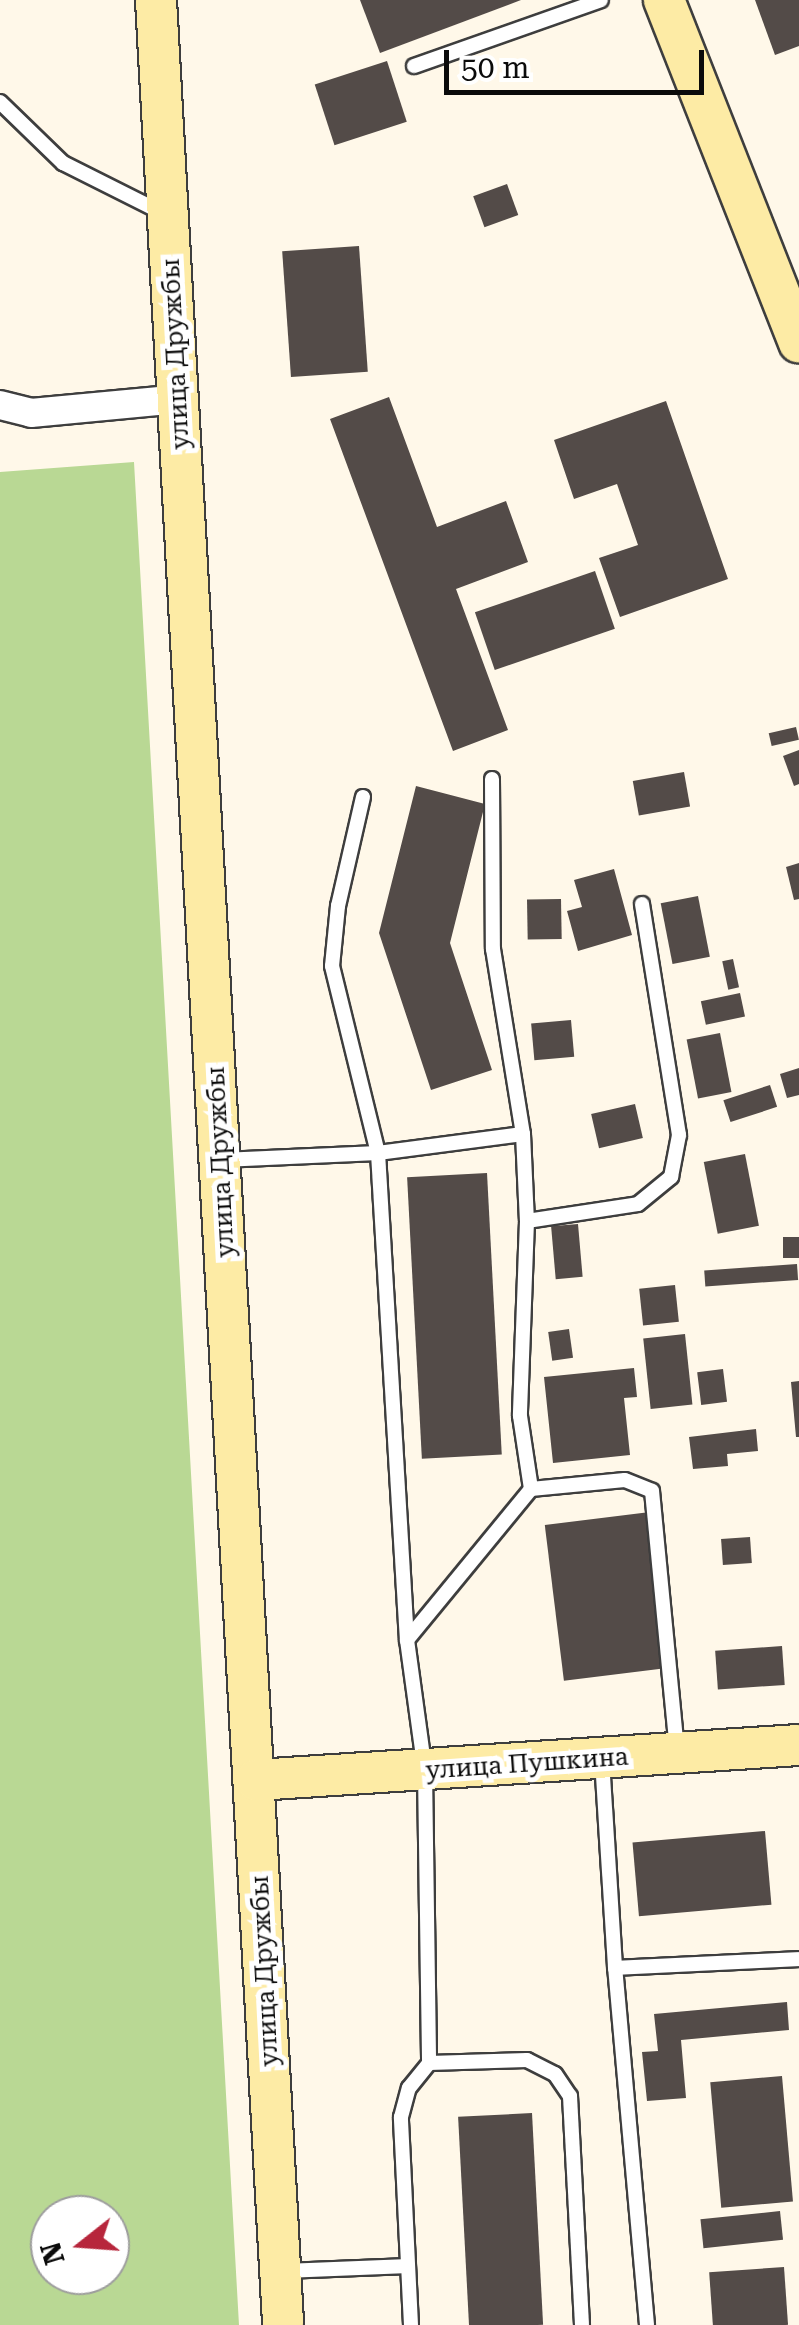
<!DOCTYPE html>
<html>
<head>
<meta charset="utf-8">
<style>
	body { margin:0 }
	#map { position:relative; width:799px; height:2325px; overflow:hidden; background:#fff8e9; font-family:"Roboto Serif",serif }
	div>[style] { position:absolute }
	.forest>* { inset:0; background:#b9d894 }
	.building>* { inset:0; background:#534b48; transform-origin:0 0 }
	.roads { filter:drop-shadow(2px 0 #3e3e3e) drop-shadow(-2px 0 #3e3e3e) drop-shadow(0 2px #3e3e3e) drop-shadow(0 -2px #3e3e3e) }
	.lane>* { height:14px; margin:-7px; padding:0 7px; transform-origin:7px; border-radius:7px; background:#fff }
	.street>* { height:28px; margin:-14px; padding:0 14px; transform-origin:14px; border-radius:14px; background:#fff }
	.secondary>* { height:40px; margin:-20px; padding:0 20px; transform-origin:20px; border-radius:20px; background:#fdeba5 }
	span { translate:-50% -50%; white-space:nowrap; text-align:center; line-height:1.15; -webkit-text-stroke:10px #fff; paint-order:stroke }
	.street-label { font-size:25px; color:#0b0b0b }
	.north { position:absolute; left:30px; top:2195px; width:100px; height:100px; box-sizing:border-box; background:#fff; border:2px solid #9d9d9d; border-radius:50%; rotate:253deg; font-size:28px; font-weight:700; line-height:40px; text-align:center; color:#0b0b0b }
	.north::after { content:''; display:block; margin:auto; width:35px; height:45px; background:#b7263c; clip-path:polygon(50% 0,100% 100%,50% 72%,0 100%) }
	.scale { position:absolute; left:444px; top:50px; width:260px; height:45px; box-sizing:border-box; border:5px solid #0b0b0b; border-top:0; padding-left:12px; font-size:30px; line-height:35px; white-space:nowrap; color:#0b0b0b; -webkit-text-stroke:8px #fff; paint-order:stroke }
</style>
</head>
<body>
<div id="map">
	<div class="forest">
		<div style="clip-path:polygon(evenodd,134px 462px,239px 2325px,0 2325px,0 472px,134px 462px,50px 2215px,110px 2215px,110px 2275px,50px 2275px,50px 2215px)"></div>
	</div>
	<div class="building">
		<div style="clip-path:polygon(360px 0,521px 0,380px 53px)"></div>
		<div style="clip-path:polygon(755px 0,799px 0,799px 46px,775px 55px)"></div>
		<div style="left:387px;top:61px;width:64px;height:76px;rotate:72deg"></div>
		<div style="left:507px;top:184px;width:33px;height:36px;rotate:70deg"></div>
		<div style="left:359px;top:246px;width:126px;height:77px;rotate:86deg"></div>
		<div style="clip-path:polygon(389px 397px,437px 527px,506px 501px,528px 562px,456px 589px,508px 730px,453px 751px,330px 419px)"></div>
		<div style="clip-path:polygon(666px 401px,728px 579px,620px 617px,599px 558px,638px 545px,617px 484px,574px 499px,554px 440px)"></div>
		<div style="left:595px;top:571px;width:61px;height:127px;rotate:71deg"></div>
		<div style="left:796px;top:727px;width:13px;height:28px;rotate:77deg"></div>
		<div style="clip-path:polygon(799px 750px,799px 784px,794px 786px,783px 756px)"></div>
		<div style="left:684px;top:772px;width:35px;height:52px;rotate:80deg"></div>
		<div style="clip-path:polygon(416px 786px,485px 804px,450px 943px,492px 1070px,431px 1090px,379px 933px)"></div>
		<div style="clip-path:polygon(799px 863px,799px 899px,794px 900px,786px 867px)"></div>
		<div style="clip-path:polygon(614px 869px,632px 935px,578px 951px,567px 911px,582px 907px,574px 880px)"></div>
		<div style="left:698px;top:896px;width:62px;height:38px;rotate:79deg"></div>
		<div style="left:561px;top:899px;width:40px;height:34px;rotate:89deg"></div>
		<div style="left:733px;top:959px;width:29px;height:11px;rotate:78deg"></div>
		<div style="left:740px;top:993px;width:24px;height:40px;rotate:78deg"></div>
		<div style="left:571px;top:1020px;width:37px;height:40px;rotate:85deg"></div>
		<div style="left:720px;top:1033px;width:60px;height:34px;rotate:79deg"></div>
		<div style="clip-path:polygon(799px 1068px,799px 1095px,787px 1098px,780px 1074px)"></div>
		<div style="left:770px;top:1085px;width:23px;height:49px;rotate:72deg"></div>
		<div style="left:635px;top:1104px;width:35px;height:45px;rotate:77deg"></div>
		<div style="left:745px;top:1154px;width:73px;height:42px;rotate:79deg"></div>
		<div style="left:487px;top:1173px;width:282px;height:80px;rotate:87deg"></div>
		<div style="left:578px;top:1224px;width:53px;height:27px;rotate:85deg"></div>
		<div style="left:799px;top:1237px;width:21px;height:16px;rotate:90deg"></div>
		<div style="left:797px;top:1264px;width:16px;height:93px;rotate:86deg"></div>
		<div style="left:675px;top:1285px;width:37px;height:36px;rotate:84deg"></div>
		<div style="left:569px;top:1329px;width:29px;height:21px;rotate:82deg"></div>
		<div style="left:685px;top:1334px;width:71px;height:42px;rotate:84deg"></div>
		<div style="clip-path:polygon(634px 1368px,637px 1397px,624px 1398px,630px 1455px,553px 1463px,544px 1377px)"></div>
		<div style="left:723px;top:1369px;width:33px;height:26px;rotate:83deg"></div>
		<div style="clip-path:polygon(799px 1381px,799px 1437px,796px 1437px,791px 1382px)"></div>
		<div style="clip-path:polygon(756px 1429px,758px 1451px,727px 1454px,728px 1466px,693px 1469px,689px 1437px)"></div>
		<div style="left:650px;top:1512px;width:157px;height:106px;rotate:83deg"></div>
		<div style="left:750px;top:1537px;width:26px;height:29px;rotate:86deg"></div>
		<div style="left:782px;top:1646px;width:39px;height:67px;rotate:86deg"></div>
		<div style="left:765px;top:1831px;width:74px;height:133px;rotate:85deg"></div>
		<div style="clip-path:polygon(787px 2002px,789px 2030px,681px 2040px,686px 2098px,647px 2101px,642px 2052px,658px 2051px,654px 2014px)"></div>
		<div style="left:782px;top:2076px;width:126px;height:72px;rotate:85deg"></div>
		<div style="left:532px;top:2113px;width:212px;height:74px;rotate:87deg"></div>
		<div style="left:780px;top:2211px;width:29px;height:80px;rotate:84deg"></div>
		<div style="left:784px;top:2267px;width:58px;height:75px;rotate:86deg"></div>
	</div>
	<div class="roads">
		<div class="lane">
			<div style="left:414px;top:66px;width:198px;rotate:-19.4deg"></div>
			<div style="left:0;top:102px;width:88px;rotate:44.1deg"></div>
			<div style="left:63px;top:163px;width:112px;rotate:26.6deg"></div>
			<div style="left:492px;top:779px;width:170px;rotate:89.7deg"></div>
			<div style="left:493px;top:949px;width:187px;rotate:80.8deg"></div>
			<div style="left:363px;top:797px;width:112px;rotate:102.9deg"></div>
			<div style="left:338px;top:906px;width:60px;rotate:95.7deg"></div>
			<div style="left:332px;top:966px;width:193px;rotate:76.2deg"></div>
			<div style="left:378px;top:1153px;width:488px;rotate:86.6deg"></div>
			<div style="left:407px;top:1640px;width:132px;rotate:82.2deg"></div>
			<div style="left:425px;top:1771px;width:292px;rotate:89.2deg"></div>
			<div style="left:222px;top:1160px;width:156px;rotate:-2.6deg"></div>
			<div style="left:378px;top:1153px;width:146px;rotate:-7.5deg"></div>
			<div style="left:523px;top:1134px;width:87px;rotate:87.4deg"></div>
			<div style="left:527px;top:1221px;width:112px;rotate:-8.7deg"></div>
			<div style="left:638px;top:1204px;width:43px;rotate:-39.3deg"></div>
			<div style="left:671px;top:1177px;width:43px;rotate:-79.2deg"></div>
			<div style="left:679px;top:1135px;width:234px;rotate:-99.1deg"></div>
			<div style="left:527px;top:1221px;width:195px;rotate:92.1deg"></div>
			<div style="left:520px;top:1416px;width:74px;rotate:81.4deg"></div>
			<div style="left:531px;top:1489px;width:94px;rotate:-5.5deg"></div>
			<div style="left:625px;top:1480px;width:29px;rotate:22deg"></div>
			<div style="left:652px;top:1491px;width:261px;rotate:84.5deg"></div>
			<div style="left:407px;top:1640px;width:195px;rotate:-50.6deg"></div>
			<div style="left:602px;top:1760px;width:208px;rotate:86.4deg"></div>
			<div style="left:285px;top:2271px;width:123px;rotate:-2.3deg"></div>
			<div style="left:411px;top:2325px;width:208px;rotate:-92.8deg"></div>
			<div style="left:401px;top:2117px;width:30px;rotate:-75deg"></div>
			<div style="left:409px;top:2088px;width:32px;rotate:-51deg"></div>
			<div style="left:429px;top:2063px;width:98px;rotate:-1.8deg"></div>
			<div style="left:527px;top:2060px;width:31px;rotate:27deg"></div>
			<div style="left:555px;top:2074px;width:27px;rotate:56deg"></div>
			<div style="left:570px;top:2096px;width:229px;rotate:87deg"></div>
			<div style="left:647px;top:2325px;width:358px;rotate:-95.1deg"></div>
			<div style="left:615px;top:1968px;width:184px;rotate:-2.8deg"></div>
		</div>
		<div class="street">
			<div style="left:0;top:405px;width:32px;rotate:14deg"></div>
			<div style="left:31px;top:413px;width:148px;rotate:-5.4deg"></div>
		</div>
		<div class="secondary">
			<div style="left:156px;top:0;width:2328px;rotate:86.87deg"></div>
			<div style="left:664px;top:0;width:368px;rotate:68.5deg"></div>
			<div style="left:256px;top:1780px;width:544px;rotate:-3.69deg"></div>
		</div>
	</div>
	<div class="street-label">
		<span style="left:176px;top:354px;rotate:-93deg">улица Дружбы</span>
		<span style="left:221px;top:1162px;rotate:-93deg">улица Дружбы</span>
		<span style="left:527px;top:1764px;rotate:-4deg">улица Пушкина</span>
		<span style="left:265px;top:1971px;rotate:-93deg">улица Дружбы</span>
	</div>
	<div class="north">N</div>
	<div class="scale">50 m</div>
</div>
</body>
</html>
